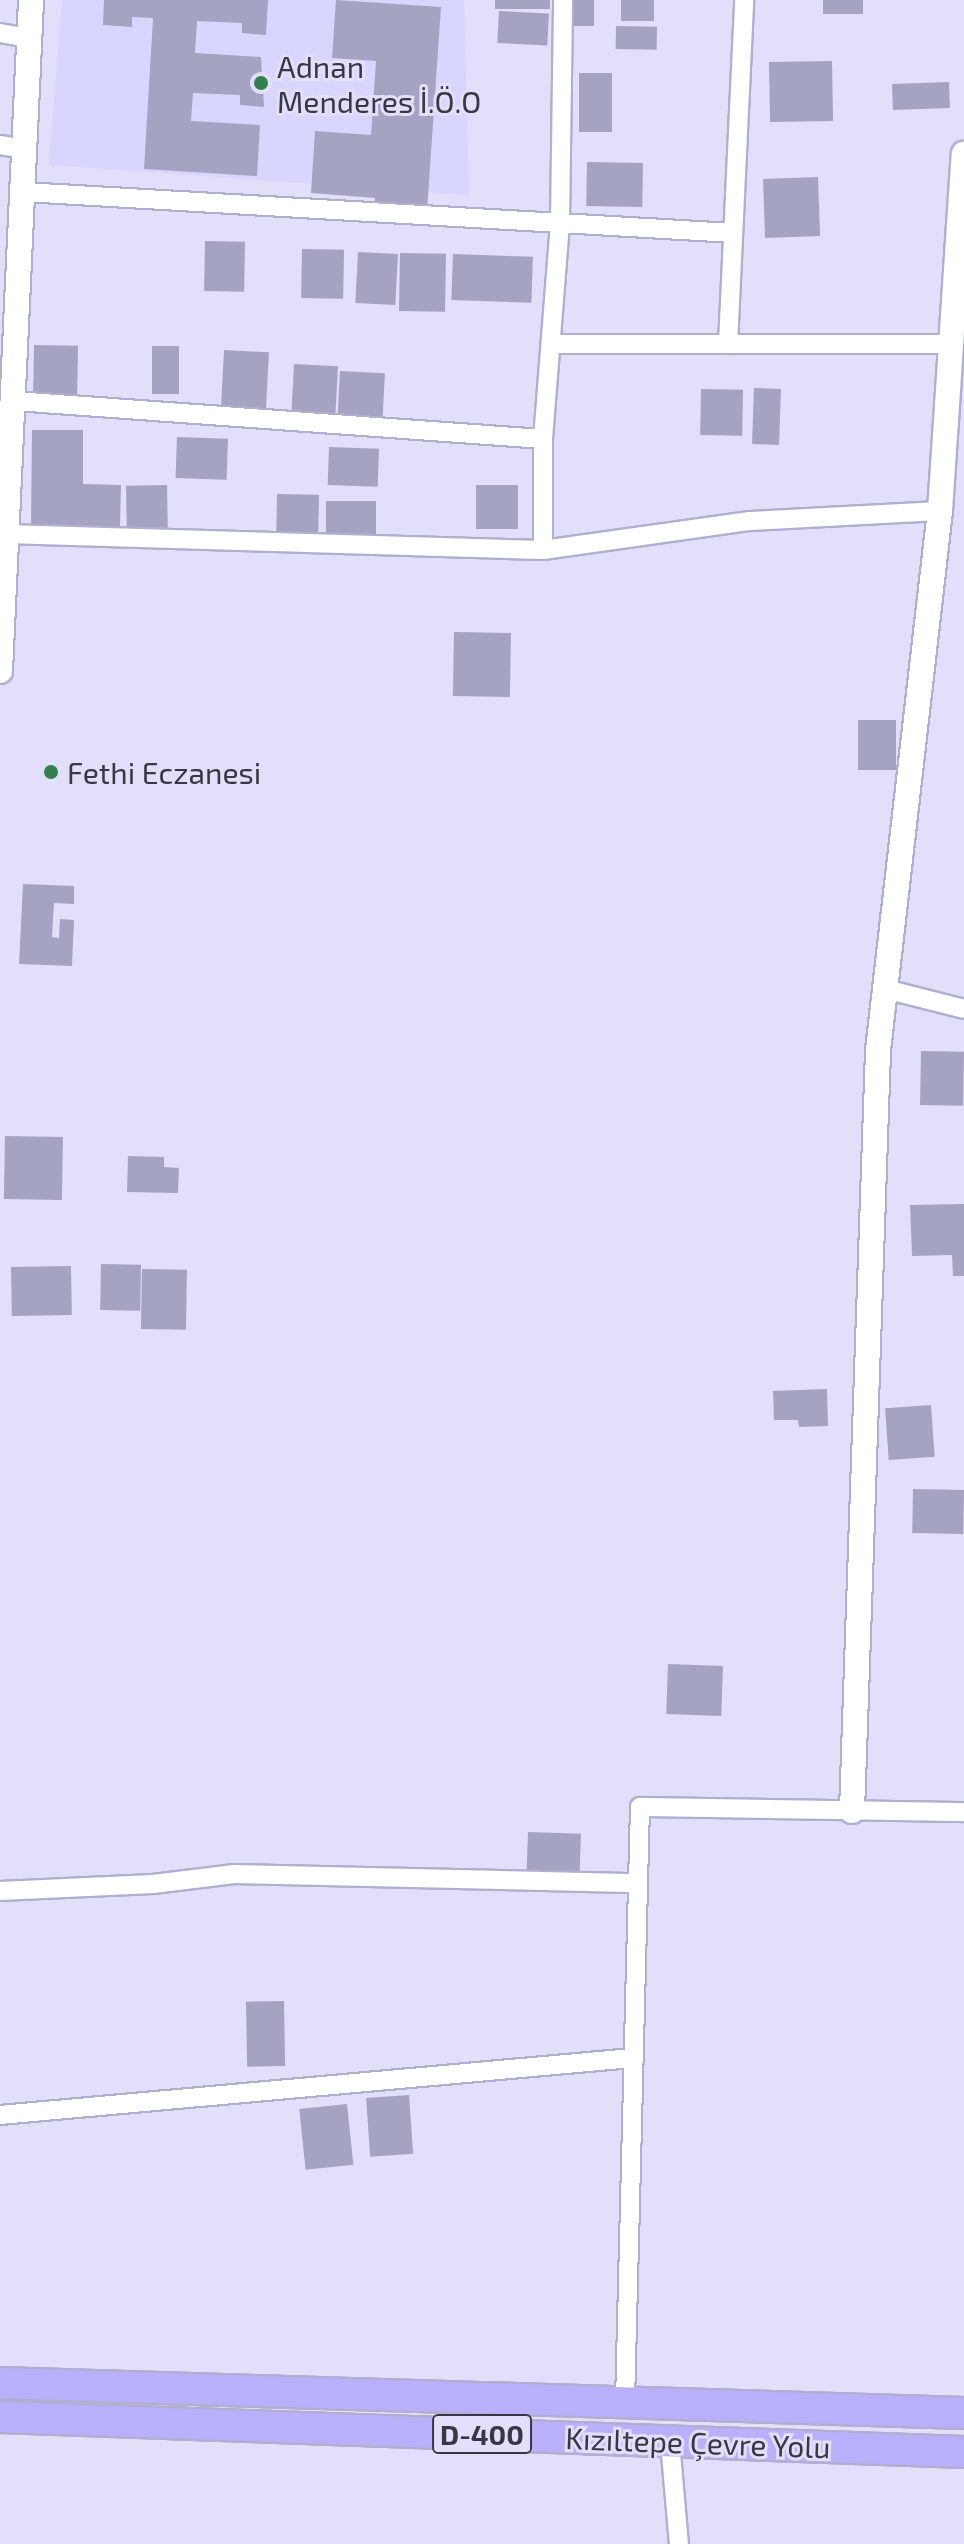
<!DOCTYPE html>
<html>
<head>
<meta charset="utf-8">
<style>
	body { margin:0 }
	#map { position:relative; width:964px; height:2544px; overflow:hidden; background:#e1dffa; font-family:"Exo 2",sans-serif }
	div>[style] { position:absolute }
	.built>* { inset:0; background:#d8d6fe }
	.building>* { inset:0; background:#a5a3c2; transform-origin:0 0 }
	.roads { filter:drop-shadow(2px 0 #b1afcf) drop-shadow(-2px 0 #b1afcf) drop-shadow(0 2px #b1afcf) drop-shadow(0 -2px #b1afcf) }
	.minor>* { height:18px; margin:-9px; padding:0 9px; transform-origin:9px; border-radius:9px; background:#fff }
	.tertiary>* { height:24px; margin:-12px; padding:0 12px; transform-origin:12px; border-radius:12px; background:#fff }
	.trunk>* { height:30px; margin:-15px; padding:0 15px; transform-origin:15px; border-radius:15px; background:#b8b0fa }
	.dots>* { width:22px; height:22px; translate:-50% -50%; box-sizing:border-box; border:4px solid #e1dffa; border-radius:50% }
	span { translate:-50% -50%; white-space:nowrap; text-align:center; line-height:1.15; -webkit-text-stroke:6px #e1dffa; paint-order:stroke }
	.shield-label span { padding:2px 6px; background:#e1dffa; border:2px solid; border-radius:6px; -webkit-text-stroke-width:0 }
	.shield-label { font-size:28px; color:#383745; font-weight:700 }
	.poi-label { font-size:30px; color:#383745 }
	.left { translate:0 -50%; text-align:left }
	.street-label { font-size:30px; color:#383745 }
</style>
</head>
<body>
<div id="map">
	<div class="built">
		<div style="clip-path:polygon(62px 0,464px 0,469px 195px,49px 165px)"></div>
	</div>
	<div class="building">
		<div style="clip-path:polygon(104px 0,268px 0,266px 35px,242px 33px,242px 23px,197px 21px,195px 53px,261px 57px,264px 107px,240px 105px,240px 95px,193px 93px,191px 121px,260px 125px,257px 176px,144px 169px,153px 18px,132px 17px,132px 27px,103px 25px)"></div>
		<div style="clip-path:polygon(336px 0,441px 7px,427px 211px,374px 207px,375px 198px,311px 193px,315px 131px,371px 135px,376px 61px,332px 58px)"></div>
		<div style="left:495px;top:0;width:55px;height:9px"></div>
		<div style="left:571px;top:0;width:23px;height:26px"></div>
		<div style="left:621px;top:0;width:33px;height:21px"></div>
		<div style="left:823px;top:0;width:40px;height:14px"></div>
		<div style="left:499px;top:11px;width:50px;height:32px;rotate:3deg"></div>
		<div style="left:616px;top:26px;width:41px;height:23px;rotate:1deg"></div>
		<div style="left:832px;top:61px;width:60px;height:63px;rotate:89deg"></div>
		<div style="left:579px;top:73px;width:33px;height:59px"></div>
		<div style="left:949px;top:82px;width:26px;height:57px;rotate:88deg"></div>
		<div style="left:587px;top:162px;width:56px;height:44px;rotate:1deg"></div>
		<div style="left:818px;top:177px;width:59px;height:55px;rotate:88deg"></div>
		<div style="left:205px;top:241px;width:40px;height:50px;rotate:1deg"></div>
		<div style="left:302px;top:249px;width:42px;height:49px;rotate:1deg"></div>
		<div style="left:358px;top:252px;width:40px;height:51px;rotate:3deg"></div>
		<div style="left:400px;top:253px;width:46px;height:58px;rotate:1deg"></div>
		<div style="left:453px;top:254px;width:80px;height:46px;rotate:2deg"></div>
		<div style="left:34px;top:345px;width:44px;height:56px;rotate:1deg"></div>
		<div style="left:152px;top:346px;width:27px;height:48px"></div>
		<div style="left:224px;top:350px;width:45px;height:57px;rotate:3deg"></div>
		<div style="left:294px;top:364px;width:44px;height:53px;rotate:3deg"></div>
		<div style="left:340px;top:371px;width:45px;height:49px;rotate:3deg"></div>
		<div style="left:754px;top:388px;width:27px;height:56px;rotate:2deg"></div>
		<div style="left:701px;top:389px;width:42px;height:46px;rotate:1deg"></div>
		<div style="clip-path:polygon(32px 430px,83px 430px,83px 484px,121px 485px,120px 527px,31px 526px)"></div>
		<div style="left:177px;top:437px;width:51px;height:41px;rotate:2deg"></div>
		<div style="left:329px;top:447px;width:50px;height:38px;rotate:2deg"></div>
		<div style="left:167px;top:485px;width:48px;height:41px;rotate:89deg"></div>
		<div style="left:518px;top:485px;width:44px;height:42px;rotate:90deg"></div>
		<div style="left:277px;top:494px;width:42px;height:44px;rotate:1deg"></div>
		<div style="left:376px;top:501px;width:38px;height:50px;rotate:90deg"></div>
		<div style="left:454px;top:632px;width:57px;height:64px;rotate:1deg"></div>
		<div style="left:858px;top:720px;width:38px;height:50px"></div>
		<div style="clip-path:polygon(23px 884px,74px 886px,74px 904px,54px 903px,52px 937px,59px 938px,60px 919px,74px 920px,72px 966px,19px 964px)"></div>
		<div style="left:921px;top:1051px;width:43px;height:54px;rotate:1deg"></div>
		<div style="left:5px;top:1136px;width:58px;height:63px;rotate:1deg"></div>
		<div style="clip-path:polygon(128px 1156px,164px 1157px,164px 1167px,179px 1168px,178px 1193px,127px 1192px)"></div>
		<div style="clip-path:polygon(964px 1204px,964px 1276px,953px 1276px,952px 1255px,912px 1256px,910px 1205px)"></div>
		<div style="left:101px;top:1264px;width:40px;height:46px;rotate:1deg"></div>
		<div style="left:71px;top:1266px;width:49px;height:60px;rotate:89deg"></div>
		<div style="left:142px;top:1269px;width:45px;height:60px;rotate:1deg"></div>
		<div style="clip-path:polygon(827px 1389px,828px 1426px,799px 1427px,798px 1420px,774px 1420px,773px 1391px)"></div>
		<div style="left:931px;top:1405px;width:52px;height:46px;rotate:86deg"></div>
		<div style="left:913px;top:1489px;width:51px;height:44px;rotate:1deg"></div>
		<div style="left:668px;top:1664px;width:55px;height:50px;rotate:2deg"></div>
		<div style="left:528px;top:1832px;width:53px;height:40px;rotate:2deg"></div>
		<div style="left:284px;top:2001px;width:65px;height:38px;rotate:89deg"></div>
		<div style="left:409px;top:2095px;width:59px;height:43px;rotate:86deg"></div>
		<div style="left:347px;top:2104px;width:61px;height:48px;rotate:84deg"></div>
	</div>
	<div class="roads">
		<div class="minor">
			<div style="left:0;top:33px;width:28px;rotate:10deg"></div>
			<div style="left:0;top:145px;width:26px;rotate:9deg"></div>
			<div style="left:24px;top:192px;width:710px;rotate:3.31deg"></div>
			<div style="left:552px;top:344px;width:398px"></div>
			<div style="left:728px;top:344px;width:344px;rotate:-87.3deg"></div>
			<div style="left:15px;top:401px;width:529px;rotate:4.12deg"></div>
			<div style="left:6px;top:534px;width:537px;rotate:1.71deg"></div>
			<div style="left:543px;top:550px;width:209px;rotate:-8deg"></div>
			<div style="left:750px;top:521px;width:190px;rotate:-3deg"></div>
			<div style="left:543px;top:550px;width:111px;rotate:-90deg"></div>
			<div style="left:543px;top:439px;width:218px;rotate:-85.5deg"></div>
			<div style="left:560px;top:222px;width:222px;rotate:-89.2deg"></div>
			<div style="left:885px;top:989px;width:81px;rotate:14.2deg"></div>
			<div style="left:0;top:1891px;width:153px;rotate:-2.6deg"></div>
			<div style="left:153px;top:1884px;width:82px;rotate:-7deg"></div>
			<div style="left:234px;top:1874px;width:404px;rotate:1.3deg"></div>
			<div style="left:0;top:2115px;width:636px;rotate:-5.15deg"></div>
			<div style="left:625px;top:2402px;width:595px;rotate:-88.56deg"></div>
			<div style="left:640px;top:1807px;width:324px;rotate:0.9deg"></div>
			<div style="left:670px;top:2442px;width:102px;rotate:85deg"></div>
		</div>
		<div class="tertiary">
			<div style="left:0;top:671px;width:672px;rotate:-87.35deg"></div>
			<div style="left:852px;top:1811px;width:761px;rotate:-88.04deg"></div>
			<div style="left:878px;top:1050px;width:543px;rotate:-83.44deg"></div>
			<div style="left:940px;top:511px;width:358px;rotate:-86.2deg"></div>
		</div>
		<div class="trunk">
			<div style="left:0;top:2383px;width:964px;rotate:1.78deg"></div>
			<div style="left:0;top:2417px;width:965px;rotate:2.08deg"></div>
		</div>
	</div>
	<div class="dots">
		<div style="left:261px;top:83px;background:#337f4d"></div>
		<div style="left:51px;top:772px;background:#337f4d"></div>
	</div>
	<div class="shield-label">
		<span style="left:482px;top:2434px">D-400</span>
	</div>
	<div class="poi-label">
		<span class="left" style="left:277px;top:83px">Adnan<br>Menderes İ.Ö.O</span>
		<span class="left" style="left:67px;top:772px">Fethi Eczanesi</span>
	</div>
	<div class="street-label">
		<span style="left:698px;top:2442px;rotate:2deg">Kızıltepe Çevre Yolu</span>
	</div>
</div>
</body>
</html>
